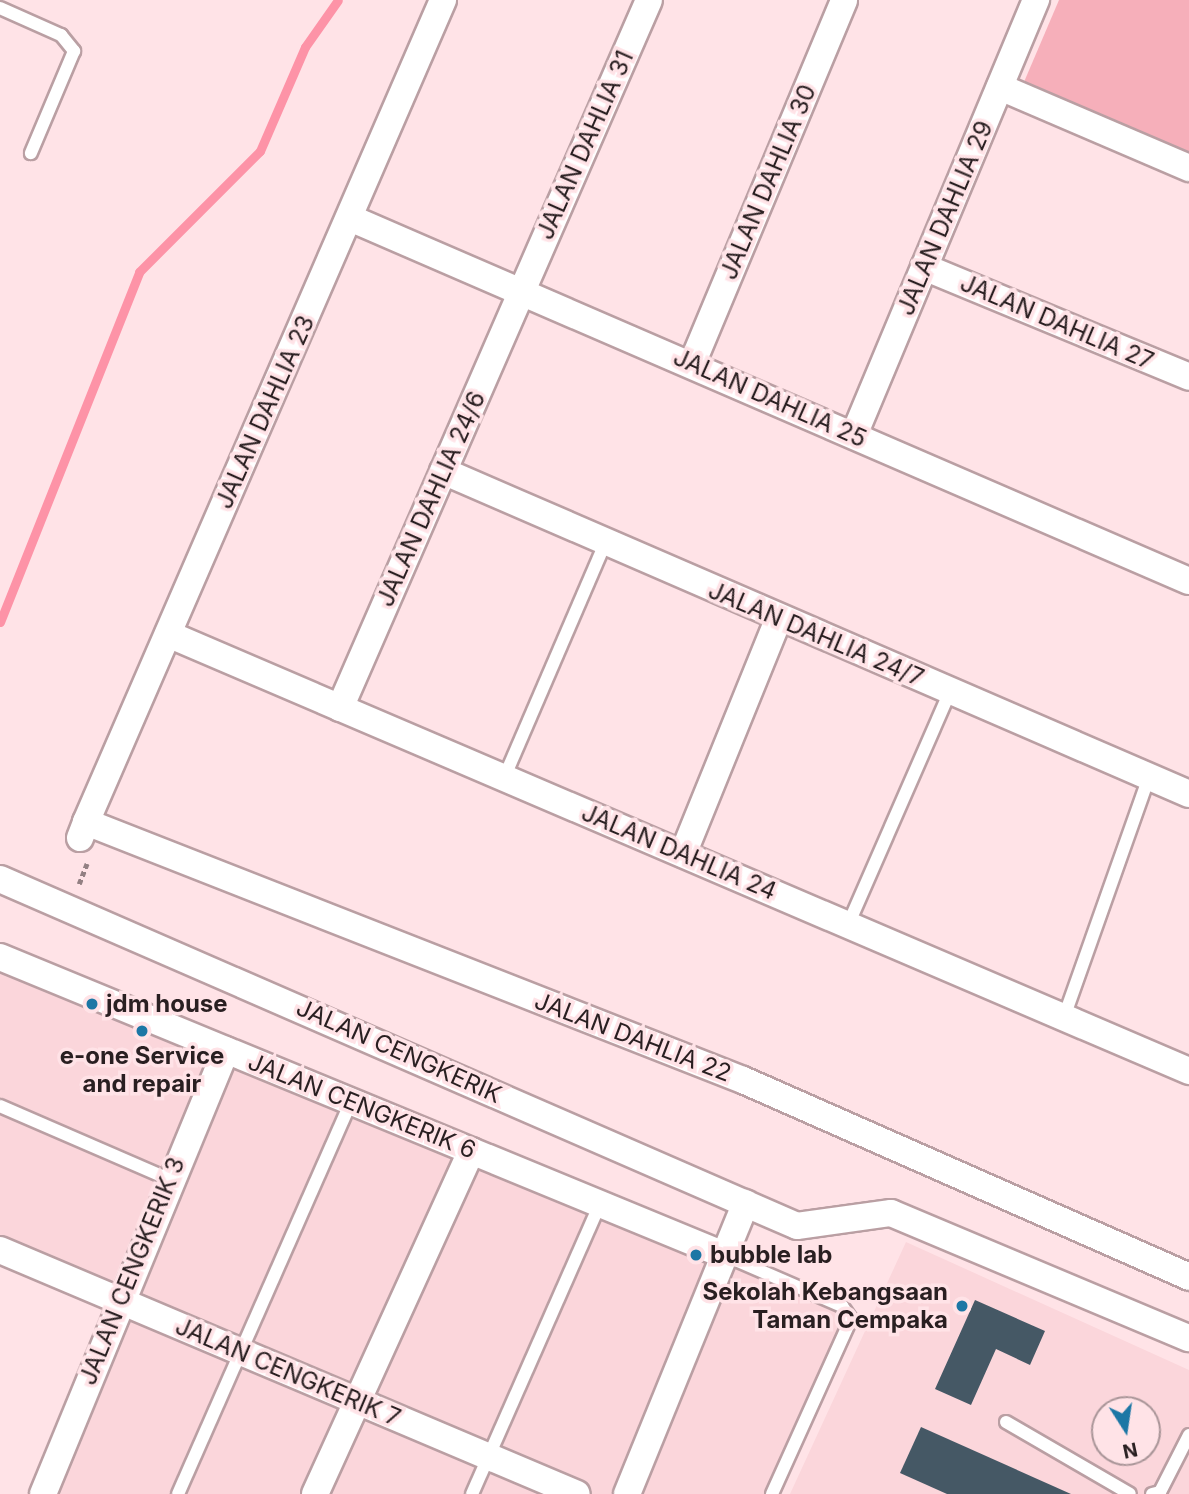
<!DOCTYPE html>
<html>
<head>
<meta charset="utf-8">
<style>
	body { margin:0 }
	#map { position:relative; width:1189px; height:1494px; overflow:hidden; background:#ffe3e7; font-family:Inter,sans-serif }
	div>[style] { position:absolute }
	.built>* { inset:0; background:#fbd6db }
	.green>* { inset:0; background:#f6afba }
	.stream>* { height:9px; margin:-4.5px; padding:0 4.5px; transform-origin:4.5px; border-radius:4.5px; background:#fd93a7 }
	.building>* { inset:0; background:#455865 }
	.path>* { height:4.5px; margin-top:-2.25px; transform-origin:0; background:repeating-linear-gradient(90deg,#938083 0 5px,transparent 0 8.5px) }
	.roads { filter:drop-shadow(2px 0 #ba9fa3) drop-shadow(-2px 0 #ba9fa3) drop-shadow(0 2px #ba9fa3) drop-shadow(0 -2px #ba9fa3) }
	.service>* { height:12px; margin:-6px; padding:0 6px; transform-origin:6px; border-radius:6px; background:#fff }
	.minor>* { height:26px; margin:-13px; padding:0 13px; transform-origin:13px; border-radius:13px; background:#fff }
	.dots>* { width:19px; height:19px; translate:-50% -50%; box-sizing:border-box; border:4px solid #ffe3e7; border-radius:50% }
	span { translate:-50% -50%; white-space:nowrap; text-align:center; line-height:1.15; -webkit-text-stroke:7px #ffe3e7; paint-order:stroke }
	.street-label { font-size:24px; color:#291f21 }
	.poi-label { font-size:24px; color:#291f21; font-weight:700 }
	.left { translate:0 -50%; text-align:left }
	.right { translate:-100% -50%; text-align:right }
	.north { position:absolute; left:1091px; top:1396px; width:70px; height:70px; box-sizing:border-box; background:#ffe3e7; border:2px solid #a99598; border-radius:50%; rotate:168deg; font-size:19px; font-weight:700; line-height:28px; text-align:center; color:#291f21 }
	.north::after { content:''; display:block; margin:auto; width:24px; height:32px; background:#1c77a5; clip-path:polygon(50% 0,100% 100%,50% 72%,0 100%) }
</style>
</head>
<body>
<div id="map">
	<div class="built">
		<div style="clip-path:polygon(0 969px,838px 1310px,841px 1335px,766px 1494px,58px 1494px,132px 1295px,0 1239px)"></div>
		<div style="clip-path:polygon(evenodd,906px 1242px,1189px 1370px,1189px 1494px,790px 1494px,906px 1242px,1105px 1410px,1147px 1410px,1147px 1452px,1105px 1452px,1105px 1410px)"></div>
	</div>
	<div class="green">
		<div style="clip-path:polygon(1059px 0,1189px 0,1189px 152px,1024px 82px)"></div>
	</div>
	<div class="stream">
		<div style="left:0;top:622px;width:377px;rotate:-68.3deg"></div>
		<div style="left:139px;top:272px;width:171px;rotate:-45deg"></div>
		<div style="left:260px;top:151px;width:113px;rotate:-66.6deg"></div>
		<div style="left:305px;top:47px;width:57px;rotate:-54.9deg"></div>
	</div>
	<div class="building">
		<div style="clip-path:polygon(975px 1300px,1045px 1331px,1030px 1365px,996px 1349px,971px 1405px,935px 1389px)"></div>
		<div style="clip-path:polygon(921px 1427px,1071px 1494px,947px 1494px,900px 1473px)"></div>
	</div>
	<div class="path">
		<div style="left:79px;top:884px;width:22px;rotate:-69deg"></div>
	</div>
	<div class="roads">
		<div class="service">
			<div style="left:0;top:8px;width:67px;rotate:23.9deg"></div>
			<div style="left:61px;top:35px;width:21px;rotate:51deg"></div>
			<div style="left:74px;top:51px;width:111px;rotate:112.9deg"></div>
			<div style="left:504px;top:778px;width:256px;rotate:-66.7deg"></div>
			<div style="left:848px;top:925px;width:254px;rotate:-66.4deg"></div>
			<div style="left:1064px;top:1017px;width:255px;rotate:-70.5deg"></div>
			<div style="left:0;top:1106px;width:184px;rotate:23.4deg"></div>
			<div style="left:724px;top:1255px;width:129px;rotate:23.4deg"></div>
			<div style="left:842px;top:1306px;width:16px;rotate:55deg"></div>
			<div style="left:851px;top:1319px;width:192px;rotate:114.3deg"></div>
			<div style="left:1006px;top:1422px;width:143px;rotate:30.1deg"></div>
			<div style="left:178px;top:1494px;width:429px;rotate:-66.2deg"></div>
			<div style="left:472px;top:1494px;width:317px;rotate:-66.2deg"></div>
			<div style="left:1152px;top:1494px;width:8px;rotate:-14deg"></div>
			<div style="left:1160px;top:1492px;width:64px;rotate:-63deg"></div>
		</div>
		<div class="minor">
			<div style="left:1000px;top:87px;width:206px;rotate:23.2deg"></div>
			<div style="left:350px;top:218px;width:914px;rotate:23.4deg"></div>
			<div style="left:924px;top:267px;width:287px;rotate:22.5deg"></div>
			<div style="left:692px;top:364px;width:394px;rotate:-67.3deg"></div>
			<div style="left:854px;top:435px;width:472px;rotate:-67.3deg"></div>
			<div style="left:443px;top:471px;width:813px;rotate:23.41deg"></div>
			<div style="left:168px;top:634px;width:1111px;rotate:23.17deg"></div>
			<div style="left:340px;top:708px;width:772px;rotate:-66.42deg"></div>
			<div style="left:86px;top:822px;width:896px;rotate:-66.52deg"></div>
			<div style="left:80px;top:838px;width:17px;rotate:-69deg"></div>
			<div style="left:86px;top:822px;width:706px;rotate:21.44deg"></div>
			<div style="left:743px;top:1080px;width:488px;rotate:23.8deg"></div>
			<div style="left:683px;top:854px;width:255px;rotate:-67.9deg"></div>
			<div style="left:0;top:879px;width:869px;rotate:23.53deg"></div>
			<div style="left:797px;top:1226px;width:95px;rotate:-7.9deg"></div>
			<div style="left:891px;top:1213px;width:323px;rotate:22.8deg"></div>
			<div style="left:0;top:957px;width:783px;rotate:22.37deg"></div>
			<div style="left:0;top:1250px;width:626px;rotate:22.92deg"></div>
			<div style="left:43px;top:1494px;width:480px;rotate:-67.6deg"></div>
			<div style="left:315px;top:1494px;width:377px;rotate:-65.5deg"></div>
			<div style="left:627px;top:1494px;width:314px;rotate:-67.8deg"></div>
		</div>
	</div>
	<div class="dots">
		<div style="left:92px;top:1004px;background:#1c77a5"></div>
		<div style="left:142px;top:1031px;background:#1c77a5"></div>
		<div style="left:696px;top:1255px;background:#1c77a5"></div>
		<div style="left:962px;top:1306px;background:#1c77a5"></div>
	</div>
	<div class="street-label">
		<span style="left:585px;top:145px;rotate:-66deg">JALAN DAHLIA 31</span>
		<span style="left:768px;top:182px;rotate:-67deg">JALAN DAHLIA 30</span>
		<span style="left:945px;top:218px;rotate:-67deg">JALAN DAHLIA 29</span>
		<span style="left:1057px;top:322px;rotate:23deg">JALAN DAHLIA 27</span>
		<span style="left:770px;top:398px;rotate:24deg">JALAN DAHLIA 25</span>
		<span style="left:265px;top:412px;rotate:-66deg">JALAN DAHLIA 23</span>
		<span style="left:431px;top:499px;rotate:-66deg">JALAN DAHLIA 24/6</span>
		<span style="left:816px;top:634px;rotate:23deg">JALAN DAHLIA 24/7</span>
		<span style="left:679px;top:852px;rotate:23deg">JALAN DAHLIA 24</span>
		<span style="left:633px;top:1037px;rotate:21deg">JALAN DAHLIA 22</span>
		<span style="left:399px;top:1051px;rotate:24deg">JALAN CENGKERIK</span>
		<span style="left:362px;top:1106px;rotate:22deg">JALAN CENGKERIK 6</span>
		<span style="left:132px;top:1271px;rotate:-68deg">JALAN CENGKERIK 3</span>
		<span style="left:288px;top:1372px;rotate:23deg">JALAN CENGKERIK 7</span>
	</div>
	<div class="poi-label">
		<span class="left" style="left:106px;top:1004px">jdm house</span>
		<span style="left:142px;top:1070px">e-one Service<br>and repair</span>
		<span class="left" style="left:710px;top:1255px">bubble lab</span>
		<span class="right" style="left:948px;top:1306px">Sekolah Kebangsaan<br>Taman Cempaka</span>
	</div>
	<div class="north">N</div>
</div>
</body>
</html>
